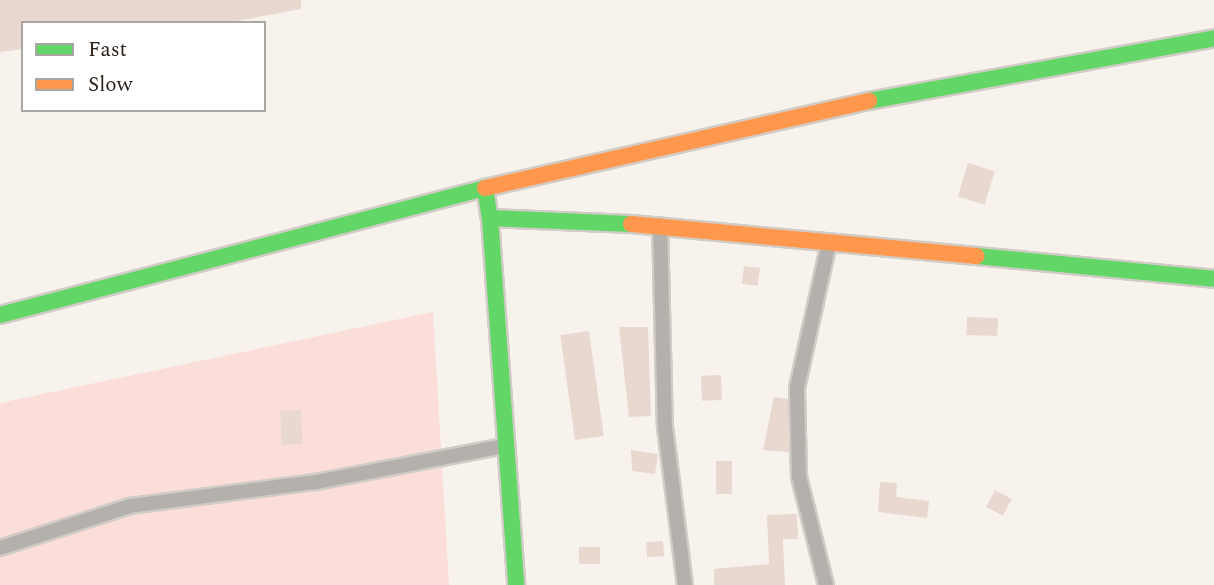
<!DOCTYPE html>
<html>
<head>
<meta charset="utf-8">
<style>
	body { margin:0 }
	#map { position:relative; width:1214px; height:585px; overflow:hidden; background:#f8f2ec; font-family:Spectral,serif }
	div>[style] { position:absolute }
	.green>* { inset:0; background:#fbddda }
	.building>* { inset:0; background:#e8d8d0; transform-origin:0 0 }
	.roads { filter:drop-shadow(2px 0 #d2ccc6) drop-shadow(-2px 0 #d2ccc6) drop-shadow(0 2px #d2ccc6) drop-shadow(0 -2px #d2ccc6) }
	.street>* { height:14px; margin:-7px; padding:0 7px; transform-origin:7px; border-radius:7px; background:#b4b1ac }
	.fast>* { height:16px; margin:-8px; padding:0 8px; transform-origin:8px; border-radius:8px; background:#63d668 }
	.slow>* { height:16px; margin:-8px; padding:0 8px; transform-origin:8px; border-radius:8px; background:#ff974d }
	span { translate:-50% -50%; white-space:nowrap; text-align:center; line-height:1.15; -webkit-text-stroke:5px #fff; paint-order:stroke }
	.legend { position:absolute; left:21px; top:21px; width:245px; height:91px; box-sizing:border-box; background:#fff; border:2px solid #aaa6a2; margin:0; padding:9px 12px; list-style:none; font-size:21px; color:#2a2016 }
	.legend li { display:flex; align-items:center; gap:14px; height:35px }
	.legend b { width:35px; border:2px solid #aaa6a2 }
</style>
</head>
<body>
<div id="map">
	<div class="green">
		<div style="clip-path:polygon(433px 312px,449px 585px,0 585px,0 403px)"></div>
	</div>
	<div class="building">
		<div style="clip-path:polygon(0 0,301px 0,301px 9px,226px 23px,23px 23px,23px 49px,0 52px)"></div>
		<div style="left:968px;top:163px;width:28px;height:35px;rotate:17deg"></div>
		<div style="left:744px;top:266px;width:16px;height:18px;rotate:7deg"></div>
		<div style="left:967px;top:317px;width:31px;height:18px;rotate:2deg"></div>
		<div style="clip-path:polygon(619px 327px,648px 327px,651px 416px,629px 417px)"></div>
		<div style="left:589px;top:331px;width:106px;height:29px;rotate:82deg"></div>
		<div style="left:721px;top:375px;width:25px;height:20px;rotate:88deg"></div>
		<div style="clip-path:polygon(774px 397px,788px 399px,789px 452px,763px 450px)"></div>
		<div style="left:301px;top:410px;width:34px;height:21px;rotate:87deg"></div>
		<div style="clip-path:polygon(631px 450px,658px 454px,655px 474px,632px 471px)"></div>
		<div style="left:716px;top:461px;width:16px;height:33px"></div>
		<div style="clip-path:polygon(880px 482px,897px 483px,896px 497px,929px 501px,927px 518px,878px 512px)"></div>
		<div style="left:995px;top:490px;width:19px;height:19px;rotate:28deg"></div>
		<div style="clip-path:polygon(797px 514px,798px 539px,783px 539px,785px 585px,714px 585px,714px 569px,769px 564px,767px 515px)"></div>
		<div style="left:663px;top:541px;width:15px;height:17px;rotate:86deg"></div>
		<div style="left:579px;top:547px;width:21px;height:17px"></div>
	</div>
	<div class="roads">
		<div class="street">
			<div style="left:660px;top:225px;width:202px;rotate:88.6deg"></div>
			<div style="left:665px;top:427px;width:159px;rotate:82.8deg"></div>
			<div style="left:0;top:548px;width:137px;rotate:-17.9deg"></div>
			<div style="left:130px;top:506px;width:188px;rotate:-7.4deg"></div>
			<div style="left:316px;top:482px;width:192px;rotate:-10.8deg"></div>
			<div style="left:826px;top:585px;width:111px;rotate:-104deg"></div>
			<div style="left:799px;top:477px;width:89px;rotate:-91.3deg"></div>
			<div style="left:797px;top:388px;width:149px;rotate:-77.6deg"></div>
		</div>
		<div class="fast">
			<div style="left:869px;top:101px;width:351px;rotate:-10.3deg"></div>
			<div style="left:490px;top:218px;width:368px;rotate:85.9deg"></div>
			<div style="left:977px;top:256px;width:238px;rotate:5.5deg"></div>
			<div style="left:0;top:315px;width:501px;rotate:-14.67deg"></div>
			<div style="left:485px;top:188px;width:30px;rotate:81deg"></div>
			<div style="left:490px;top:218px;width:141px;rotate:2.4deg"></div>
		</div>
		<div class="slow">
			<div style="left:485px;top:188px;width:394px;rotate:-12.8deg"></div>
			<div style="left:631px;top:224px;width:347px;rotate:5.3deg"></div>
		</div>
	</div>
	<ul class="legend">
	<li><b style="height:9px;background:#63d668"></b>Fast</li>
	<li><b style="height:9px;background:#ff974d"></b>Slow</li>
	</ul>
</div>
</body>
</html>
